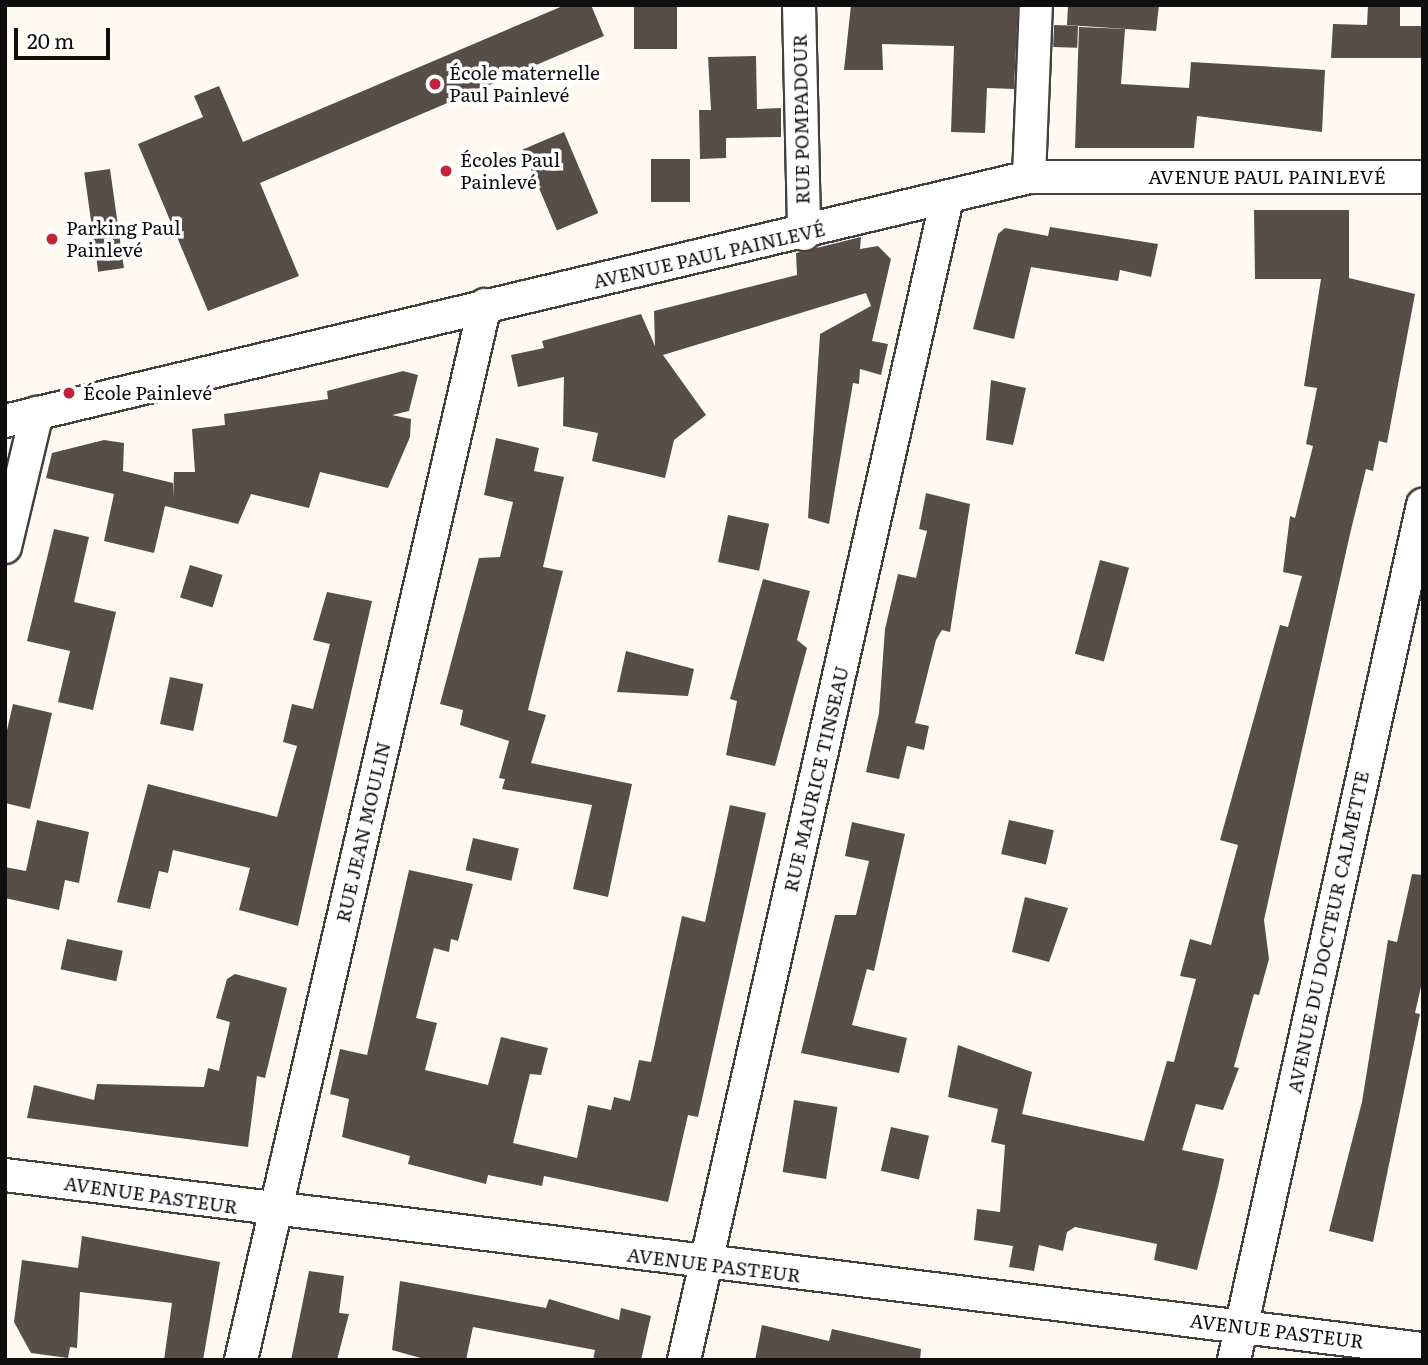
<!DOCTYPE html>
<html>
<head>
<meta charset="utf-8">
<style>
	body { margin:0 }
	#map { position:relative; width:1428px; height:1365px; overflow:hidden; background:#fffaef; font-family:Literata,serif }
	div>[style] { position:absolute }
	.building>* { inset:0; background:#574e4a; transform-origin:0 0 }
	.roads { filter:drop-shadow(2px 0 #414141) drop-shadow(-2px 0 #414141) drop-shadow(0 2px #414141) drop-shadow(0 -2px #414141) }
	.minor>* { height:32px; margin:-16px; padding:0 16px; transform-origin:16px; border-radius:16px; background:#fff }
	.dots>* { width:19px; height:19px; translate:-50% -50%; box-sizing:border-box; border:4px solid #fff; border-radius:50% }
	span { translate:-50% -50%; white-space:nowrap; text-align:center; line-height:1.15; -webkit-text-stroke:7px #fff; paint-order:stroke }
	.poi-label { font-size:19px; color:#0e0e0e }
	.left { translate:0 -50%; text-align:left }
	.street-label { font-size:19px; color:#0e0e0e }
	.frame { position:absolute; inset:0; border:7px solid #0e0e0e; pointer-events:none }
	.scale { position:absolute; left:14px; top:28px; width:96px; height:32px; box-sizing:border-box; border:4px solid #0e0e0e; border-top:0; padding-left:9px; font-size:21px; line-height:24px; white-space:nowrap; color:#0e0e0e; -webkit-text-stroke:5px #fff; paint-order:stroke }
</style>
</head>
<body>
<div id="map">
	<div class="building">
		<div style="clip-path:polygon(565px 5px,591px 5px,604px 36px,260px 183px,299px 276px,208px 311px,138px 144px,203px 117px,194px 96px,219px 86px,243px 142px)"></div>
		<div style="left:634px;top:5px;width:43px;height:44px"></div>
		<div style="clip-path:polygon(851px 5px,1018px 5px,1014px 89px,987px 88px,985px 133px,951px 132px,954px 46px,882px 44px,883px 70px,844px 70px)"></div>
		<div style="clip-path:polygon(1068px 5px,1159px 5px,1156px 31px,1067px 25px)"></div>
		<div style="clip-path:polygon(1368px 5px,1400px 5px,1400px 26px,1423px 26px,1422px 58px,1331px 58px,1333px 24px,1367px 25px)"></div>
		<div style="left:1054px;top:25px;width:24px;height:22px;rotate:2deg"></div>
		<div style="clip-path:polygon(1079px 27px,1125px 29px,1121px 84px,1189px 88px,1191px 62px,1325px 70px,1322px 132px,1197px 116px,1194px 148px,1075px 148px)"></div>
		<div style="clip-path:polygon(756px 56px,757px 109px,781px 108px,781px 137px,726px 138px,726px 158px,700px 159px,699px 110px,711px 110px,708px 57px)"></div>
		<div style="left:564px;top:132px;width:88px;height:45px;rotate:67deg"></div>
		<div style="left:651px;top:159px;width:39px;height:43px"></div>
		<div style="left:110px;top:169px;width:100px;height:26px;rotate:82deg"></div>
		<div style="clip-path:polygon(1254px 210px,1349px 210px,1349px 278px,1415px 294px,1387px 443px,1379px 441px,1373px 471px,1366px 469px,1350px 534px,1264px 920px,1269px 959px,1259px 995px,1254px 994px,1234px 1067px,1239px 1068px,1223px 1110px,1196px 1104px,1182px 1150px,1224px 1159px,1218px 1187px,1197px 1270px,1154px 1260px,1157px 1244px,1075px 1227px,1067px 1232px,1063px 1251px,1039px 1245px,1034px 1271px,1009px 1267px,1013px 1246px,974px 1240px,977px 1209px,1000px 1212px,1005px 1145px,991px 1142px,998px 1109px,948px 1097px,958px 1045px,1032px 1072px,1022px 1114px,1144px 1141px,1167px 1061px,1174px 1062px,1196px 979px,1180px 976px,1190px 939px,1211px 945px,1238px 845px,1220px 840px,1280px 625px,1288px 627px,1302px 576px,1283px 572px,1290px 516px,1295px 518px,1313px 446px,1306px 444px,1317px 388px,1304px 386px,1321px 279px,1255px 279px)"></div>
		<div style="clip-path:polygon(1050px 227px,1158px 244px,1151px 277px,1120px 270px,1118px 281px,1031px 267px,1014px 339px,973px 329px,998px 234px,1005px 228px,1048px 236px)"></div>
		<div style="clip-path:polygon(861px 237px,860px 249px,878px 246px,891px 259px,872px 341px,888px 344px,881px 375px,860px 369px,859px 384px,853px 383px,829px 524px,808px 518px,820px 334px,871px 306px,866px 293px,663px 355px,706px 415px,674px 440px,665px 478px,592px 461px,598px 433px,563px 426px,564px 377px,518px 387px,511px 355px,544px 348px,542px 341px,641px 314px,655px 346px,654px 311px,797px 275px,796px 253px)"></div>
		<div style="clip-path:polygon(403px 371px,418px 375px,409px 411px,392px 415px,411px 419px,410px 437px,388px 488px,320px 472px,309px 508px,251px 494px,238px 524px,165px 506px,154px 553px,104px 541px,114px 494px,46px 478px,52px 453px,104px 440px,124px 443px,123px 471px,173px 483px,173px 499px,174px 472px,195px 472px,192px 429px,225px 425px,224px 414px,328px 399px,327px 391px)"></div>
		<div style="clip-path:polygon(991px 380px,1026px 388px,1013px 445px,986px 440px)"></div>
		<div style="clip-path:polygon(496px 438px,539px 448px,534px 471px,564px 477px,543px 567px,563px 571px,528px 710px,546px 715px,531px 763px,632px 784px,608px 897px,573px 889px,592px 805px,502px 789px,505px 779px,499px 778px,509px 741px,460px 725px,463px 710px,440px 704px,479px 558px,500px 557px,513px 502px,484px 495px)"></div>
		<div style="clip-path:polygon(926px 493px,970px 504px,950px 632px,942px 630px,936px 640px,915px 723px,929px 726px,924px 750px,907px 746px,899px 779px,866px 772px,879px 713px,885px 629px,898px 574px,916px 578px,927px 531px,919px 529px)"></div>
		<div style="left:728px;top:515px;width:42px;height:48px;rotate:12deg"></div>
		<div style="clip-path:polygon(54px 529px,89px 537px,74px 602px,116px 612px,93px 710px,58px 702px,70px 651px,27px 641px)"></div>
		<div style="left:1100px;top:560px;width:30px;height:97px;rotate:15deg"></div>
		<div style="left:190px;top:565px;width:34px;height:34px;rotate:17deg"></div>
		<div style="clip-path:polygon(763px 579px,810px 591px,797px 640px,807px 648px,775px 766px,726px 755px,737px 701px,730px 699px)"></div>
		<div style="clip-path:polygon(327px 592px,372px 601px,298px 926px,239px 910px,250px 868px,173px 850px,168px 873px,159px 871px,150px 909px,117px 902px,148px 784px,277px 817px,297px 746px,283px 742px,292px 704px,313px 709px,330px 644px,313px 640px)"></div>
		<div style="clip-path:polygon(626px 651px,694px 669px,688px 696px,617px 692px)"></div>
		<div style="left:170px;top:677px;width:34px;height:48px;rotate:12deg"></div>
		<div style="clip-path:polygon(13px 704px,52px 713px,30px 809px,5px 803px,5px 739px)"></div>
		<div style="clip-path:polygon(730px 805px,766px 813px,698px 1117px,688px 1115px,668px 1202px,544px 1176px,542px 1186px,488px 1175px,486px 1184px,408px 1164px,410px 1156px,342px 1137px,349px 1099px,330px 1094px,340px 1049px,367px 1055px,409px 870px,473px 884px,458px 941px,451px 939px,449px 952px,434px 948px,416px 1018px,437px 1023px,425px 1070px,488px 1085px,501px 1037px,548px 1048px,541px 1075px,530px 1074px,513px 1143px,577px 1158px,588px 1105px,611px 1110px,614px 1097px,630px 1101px,639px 1060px,651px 1062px,682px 916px,705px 922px)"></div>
		<div style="clip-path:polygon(37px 820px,89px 832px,79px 883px,65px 880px,59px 910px,5px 898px,5px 867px,26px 871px)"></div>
		<div style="left:1009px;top:820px;width:46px;height:35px;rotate:13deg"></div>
		<div style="clip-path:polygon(852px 822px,905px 834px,874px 971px,867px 969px,852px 1025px,907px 1038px,899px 1073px,801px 1053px,835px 915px,856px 915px,869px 861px,845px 856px)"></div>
		<div style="left:473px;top:838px;width:47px;height:33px;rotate:13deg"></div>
		<div style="clip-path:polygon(1412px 874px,1423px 875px,1423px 978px,1415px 1013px,1420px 1014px,1373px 1242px,1329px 1231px,1362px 1102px,1388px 940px,1397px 942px)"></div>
		<div style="clip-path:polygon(1025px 897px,1068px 908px,1049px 962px,1012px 952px)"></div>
		<div style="left:67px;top:939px;width:57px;height:31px;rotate:12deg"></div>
		<div style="clip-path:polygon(235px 974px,287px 988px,265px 1078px,257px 1076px,248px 1147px,27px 1118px,34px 1085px,94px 1100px,97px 1084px,204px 1087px,208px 1068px,219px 1071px,230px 1022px,216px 1018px,227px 979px)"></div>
		<div style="left:794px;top:1100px;width:44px;height:73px;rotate:9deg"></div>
		<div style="left:891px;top:1127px;width:39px;height:45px;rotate:13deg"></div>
		<div style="clip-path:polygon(82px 1236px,220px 1262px,203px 1360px,164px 1360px,172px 1303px,80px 1292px,77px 1348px,70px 1347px,68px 1358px,31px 1353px,14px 1322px,22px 1260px,78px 1268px)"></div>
		<div style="clip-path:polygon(309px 1271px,344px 1276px,339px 1313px,349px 1314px,337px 1360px,291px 1360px)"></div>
		<div style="clip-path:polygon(400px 1281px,546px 1308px,549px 1299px,619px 1320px,621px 1308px,651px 1316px,641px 1360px,593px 1360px,595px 1350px,473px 1327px,466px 1360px,428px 1360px,392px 1350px)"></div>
		<div style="clip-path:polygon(762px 1325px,829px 1341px,832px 1329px,921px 1349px,920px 1360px,755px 1360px)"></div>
	</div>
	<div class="roads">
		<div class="minor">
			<div style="left:799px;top:5px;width:229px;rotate:88.7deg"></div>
			<div style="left:1029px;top:177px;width:172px;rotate:-87.7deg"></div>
			<div style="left:5px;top:421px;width:1053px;rotate:-13.4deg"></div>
			<div style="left:1029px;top:177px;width:394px"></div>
			<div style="left:5px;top:547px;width:138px;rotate:-76.6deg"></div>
			<div style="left:5px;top:1175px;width:1429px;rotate:7deg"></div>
			<div style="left:241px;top:1360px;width:1083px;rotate:-76.98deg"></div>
			<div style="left:684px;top:1360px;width:1190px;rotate:-77.24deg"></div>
			<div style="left:1234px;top:1360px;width:876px;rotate:-77.54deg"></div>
		</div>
	</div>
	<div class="dots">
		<div style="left:435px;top:84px;background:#c2233c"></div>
		<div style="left:446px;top:171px;background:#c2233c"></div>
		<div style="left:52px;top:239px;background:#c2233c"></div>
		<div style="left:69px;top:393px;background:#c2233c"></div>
	</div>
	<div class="poi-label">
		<span class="left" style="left:449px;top:84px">École maternelle<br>Paul Painlevé</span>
		<span class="left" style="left:460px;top:171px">Écoles Paul<br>Painlevé</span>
		<span class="left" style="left:66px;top:239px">Parking Paul<br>Painlevé</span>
		<span class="left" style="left:83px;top:393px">École Painlevé</span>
	</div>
	<div class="street-label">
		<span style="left:801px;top:119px;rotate:-91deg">RUE POMPADOUR</span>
		<span style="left:1267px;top:177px">AVENUE PAUL PAINLEVÉ</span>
		<span style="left:709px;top:255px;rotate:-13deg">AVENUE PAUL PAINLEVÉ</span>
		<span style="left:816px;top:779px;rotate:-77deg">RUE MAURICE TINSEAU</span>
		<span style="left:363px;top:832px;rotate:-77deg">RUE JEAN MOULIN</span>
		<span style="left:1328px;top:932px;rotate:-78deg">AVENUE DU DOCTEUR CALMETTE</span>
		<span style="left:151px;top:1195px;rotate:8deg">AVENUE PASTEUR</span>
		<span style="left:714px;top:1265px;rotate:7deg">AVENUE PASTEUR</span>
		<span style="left:1277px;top:1331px;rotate:7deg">AVENUE PASTEUR</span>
	</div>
	<div class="frame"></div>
	<div class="scale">20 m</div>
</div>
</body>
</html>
